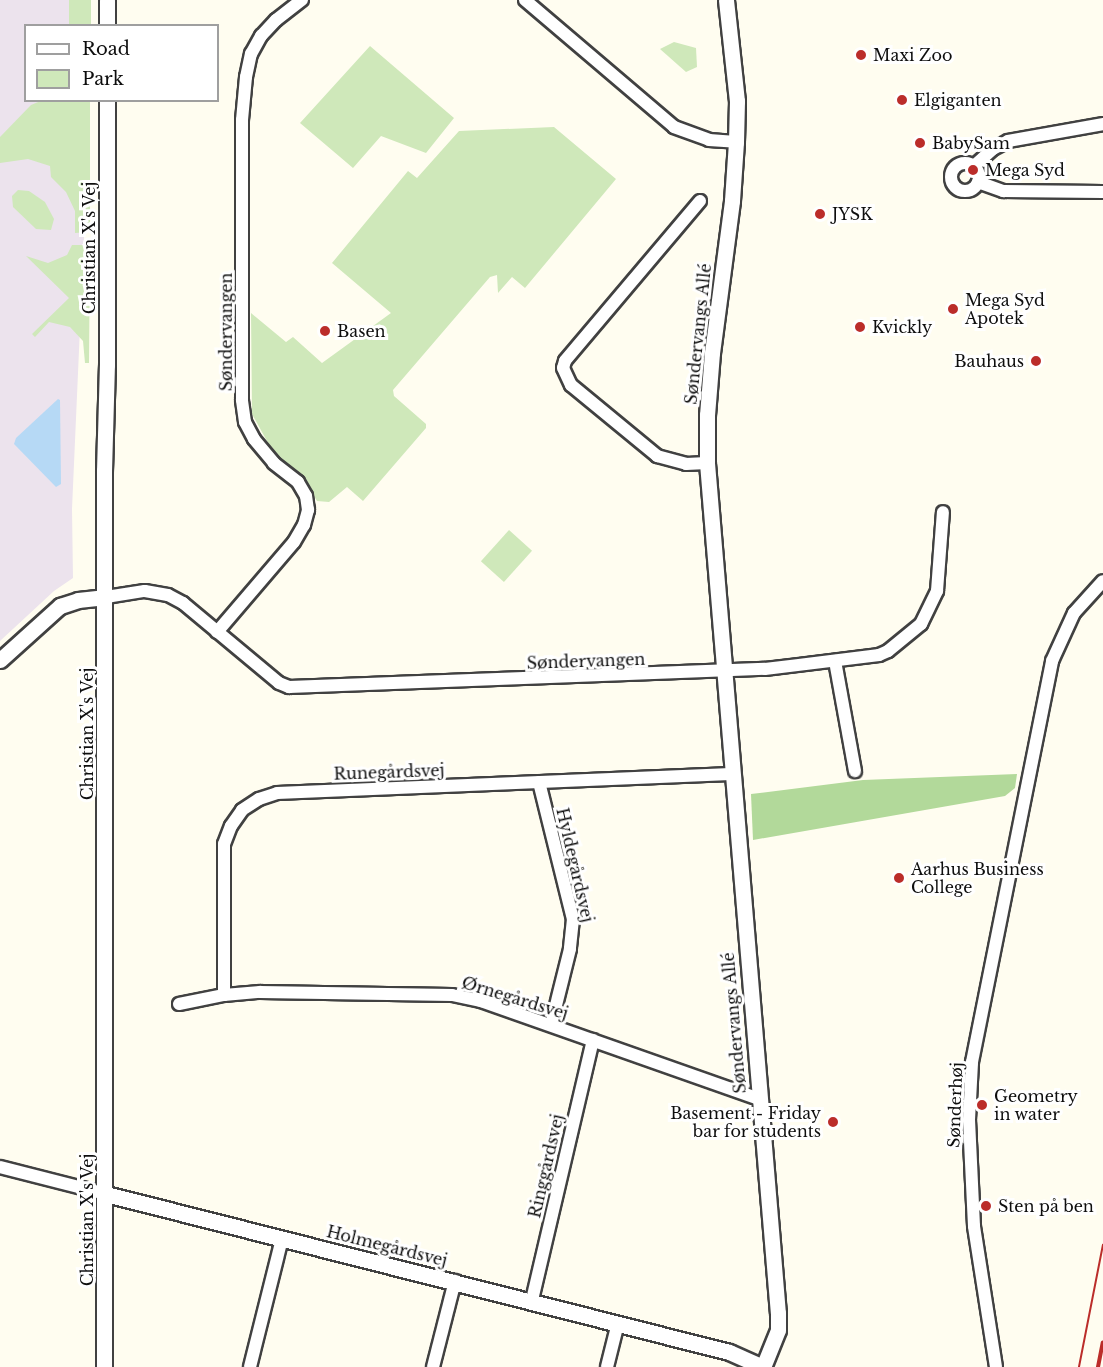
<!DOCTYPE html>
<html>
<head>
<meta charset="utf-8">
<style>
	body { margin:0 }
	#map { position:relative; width:1103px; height:1367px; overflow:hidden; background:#fffdf0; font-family:"Libre Baskerville",serif }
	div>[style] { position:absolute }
	.industrial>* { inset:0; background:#ece3ed }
	.green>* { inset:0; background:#cfe8ba; transform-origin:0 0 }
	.forest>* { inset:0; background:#b2d99a }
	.water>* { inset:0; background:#b6d9f5 }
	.roads { filter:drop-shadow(2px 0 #414141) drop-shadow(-2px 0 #414141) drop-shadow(0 2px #414141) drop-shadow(0 -2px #414141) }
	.minor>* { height:12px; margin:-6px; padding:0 6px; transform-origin:6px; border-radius:6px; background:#fff }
	.minor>.ring { margin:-6px; padding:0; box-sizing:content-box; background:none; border:12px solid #fff; border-radius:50% }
	.tertiary>* { height:15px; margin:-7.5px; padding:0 7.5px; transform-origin:7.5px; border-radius:7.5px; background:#fff }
	.tram>* { height:1.5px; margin:-0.75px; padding:0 0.75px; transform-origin:0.75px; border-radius:0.75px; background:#bb2d2a }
	.rail>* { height:4px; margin:-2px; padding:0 2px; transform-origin:2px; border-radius:2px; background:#bb2d2a }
	.dots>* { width:16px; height:16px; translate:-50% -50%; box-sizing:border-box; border:3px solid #fff; border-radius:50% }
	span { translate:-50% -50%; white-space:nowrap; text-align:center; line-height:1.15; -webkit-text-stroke:6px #fff; paint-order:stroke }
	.poi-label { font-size:16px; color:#0e0e0e }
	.left { translate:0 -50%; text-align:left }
	.right { translate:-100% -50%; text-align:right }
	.street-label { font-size:16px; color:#0e0e0e }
	.legend { position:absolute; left:24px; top:24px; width:195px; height:78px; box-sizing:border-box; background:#fff; border:2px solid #9f9f9f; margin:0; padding:8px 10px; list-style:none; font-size:18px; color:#0e0e0e }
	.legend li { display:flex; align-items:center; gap:12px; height:30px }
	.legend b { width:30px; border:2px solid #9f9f9f }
</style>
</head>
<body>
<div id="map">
	<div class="industrial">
		<div style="clip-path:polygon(0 0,91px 0,91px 25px,26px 26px,26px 100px,90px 101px,72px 509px,73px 578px,54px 591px,0 641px)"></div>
	</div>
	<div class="green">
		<div style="left:69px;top:0;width:22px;height:25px"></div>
		<div style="clip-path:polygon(674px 42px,696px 48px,697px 67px,686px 72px,660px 49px)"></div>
		<div style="clip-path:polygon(370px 46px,454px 118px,426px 153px,381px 136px,353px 168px,300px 123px)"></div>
		<div style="clip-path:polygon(43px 100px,90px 101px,90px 232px,75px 233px,75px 211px,66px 192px,51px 177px,50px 166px,28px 159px,0 163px,0 137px,31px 105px)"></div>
		<div style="clip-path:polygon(554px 127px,616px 179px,525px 288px,512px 277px,498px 293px,497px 275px,490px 277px,393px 390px,394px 396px,426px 424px,426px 428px,363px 501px,347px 487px,329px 502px,317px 501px,303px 478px,273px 452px,252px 414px,251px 313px,286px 342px,293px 337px,322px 363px,391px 313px,332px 263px,408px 171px,417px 178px,459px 131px)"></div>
		<div style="clip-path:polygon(18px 190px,29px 191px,45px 202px,54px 219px,51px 230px,36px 229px,13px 207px,12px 196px)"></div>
		<div style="clip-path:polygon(72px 245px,90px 245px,89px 363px,85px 363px,83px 341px,70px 327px,49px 322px,35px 337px,32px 334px,69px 298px,26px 256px,48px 263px,67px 255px)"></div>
		<div style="left:509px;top:530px;width:31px;height:42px;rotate:42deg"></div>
	</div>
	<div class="forest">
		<div style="clip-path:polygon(1017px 774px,1015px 788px,1005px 796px,753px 840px,751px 794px,863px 780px)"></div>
	</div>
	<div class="water">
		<div style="clip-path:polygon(58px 399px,60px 400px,61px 484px,56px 487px,14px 444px,16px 438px)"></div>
	</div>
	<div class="roads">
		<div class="minor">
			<div style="left:525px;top:0;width:196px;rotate:40.4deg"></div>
			<div style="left:674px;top:127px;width:37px;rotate:20deg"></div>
			<div style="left:709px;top:140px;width:27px;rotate:4deg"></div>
			<div class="ring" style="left:951px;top:163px;width:16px;height:16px"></div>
			<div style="left:974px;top:166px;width:25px;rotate:-42deg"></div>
			<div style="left:993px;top:149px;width:17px;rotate:-28deg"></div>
			<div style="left:1008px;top:141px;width:97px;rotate:-10.1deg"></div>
			<div style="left:978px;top:182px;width:27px;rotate:20deg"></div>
			<div style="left:1003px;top:191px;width:100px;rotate:0.6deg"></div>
			<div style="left:700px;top:201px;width:209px;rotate:130.2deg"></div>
			<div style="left:565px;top:361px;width:7px;rotate:106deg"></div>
			<div style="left:563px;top:368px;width:19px;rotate:65deg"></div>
			<div style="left:571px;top:385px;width:112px;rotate:39.5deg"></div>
			<div style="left:657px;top:456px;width:30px;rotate:15deg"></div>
			<div style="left:686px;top:464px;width:21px;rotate:-3deg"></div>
			<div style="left:106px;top:597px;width:39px;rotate:-9deg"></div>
			<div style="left:145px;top:591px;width:23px;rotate:10deg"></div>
			<div style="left:168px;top:595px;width:17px;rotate:28deg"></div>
			<div style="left:183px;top:603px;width:125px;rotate:39.8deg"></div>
			<div style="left:279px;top:683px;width:11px;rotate:22deg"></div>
			<div style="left:289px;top:687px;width:476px;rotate:-2.2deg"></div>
			<div style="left:765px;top:669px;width:115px;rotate:-7deg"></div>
			<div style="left:879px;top:655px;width:10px;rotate:-24deg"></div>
			<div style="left:888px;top:651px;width:43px;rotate:-39.3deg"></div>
			<div style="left:921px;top:624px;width:37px;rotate:-64deg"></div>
			<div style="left:937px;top:591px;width:79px;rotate:-85.7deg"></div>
			<div style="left:217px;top:632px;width:118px;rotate:-49.5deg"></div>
			<div style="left:294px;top:542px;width:20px;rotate:-60deg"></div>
			<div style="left:304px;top:525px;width:16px;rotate:-75deg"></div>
			<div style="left:308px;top:510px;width:14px;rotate:-98deg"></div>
			<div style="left:306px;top:496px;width:16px;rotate:-120deg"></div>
			<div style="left:298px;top:482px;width:31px;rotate:-142deg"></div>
			<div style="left:274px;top:463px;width:31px;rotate:-130deg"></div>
			<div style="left:254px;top:439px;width:19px;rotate:-118deg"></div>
			<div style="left:245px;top:422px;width:22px;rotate:-98deg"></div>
			<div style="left:242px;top:400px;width:280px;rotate:-90deg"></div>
			<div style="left:242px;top:120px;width:43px;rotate:-84.7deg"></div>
			<div style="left:246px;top:77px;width:24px;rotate:-78deg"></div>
			<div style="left:251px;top:54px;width:21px;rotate:-61deg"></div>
			<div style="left:261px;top:36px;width:22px;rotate:-47deg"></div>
			<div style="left:276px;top:20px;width:33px;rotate:-38deg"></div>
			<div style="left:835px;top:661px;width:112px;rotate:79.7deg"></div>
			<div style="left:539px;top:782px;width:141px;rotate:76.1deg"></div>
			<div style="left:573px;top:919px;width:30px;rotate:96deg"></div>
			<div style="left:570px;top:949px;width:78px;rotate:104deg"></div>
			<div style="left:224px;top:995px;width:151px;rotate:-90deg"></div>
			<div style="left:224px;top:844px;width:19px;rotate:-69deg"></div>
			<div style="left:231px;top:826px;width:19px;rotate:-55deg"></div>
			<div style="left:242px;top:810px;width:20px;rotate:-33deg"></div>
			<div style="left:259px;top:799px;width:19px;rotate:-18deg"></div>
			<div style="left:277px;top:793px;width:454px;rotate:-2.4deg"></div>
			<div style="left:179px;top:1004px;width:46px;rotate:-11.3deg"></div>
			<div style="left:224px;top:995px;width:36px;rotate:-5deg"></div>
			<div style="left:260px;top:992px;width:192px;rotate:0.9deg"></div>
			<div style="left:452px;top:995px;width:30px;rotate:12deg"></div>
			<div style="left:481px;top:1001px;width:295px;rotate:19.4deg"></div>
			<div style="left:0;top:1167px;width:109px;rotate:14.3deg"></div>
			<div style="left:532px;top:1300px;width:267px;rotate:-76.8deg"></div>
			<div style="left:250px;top:1367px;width:132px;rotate:-76deg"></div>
			<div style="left:433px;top:1367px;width:89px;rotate:-75.7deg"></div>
			<div style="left:607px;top:1367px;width:45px;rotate:-76deg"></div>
			<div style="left:996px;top:1367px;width:143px;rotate:-98.9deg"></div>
			<div style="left:974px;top:1226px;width:106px;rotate:-92.7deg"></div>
			<div style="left:969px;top:1120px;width:58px;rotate:-87deg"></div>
			<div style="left:972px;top:1062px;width:409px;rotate:-78.7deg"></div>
			<div style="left:1052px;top:661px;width:53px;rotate:-65.4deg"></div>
			<div style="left:1074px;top:613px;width:43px;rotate:-47.8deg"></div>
		</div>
		<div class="tertiary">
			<div style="left:107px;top:0;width:26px;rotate:90deg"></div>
			<div style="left:726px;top:0;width:102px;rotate:83.8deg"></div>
			<div style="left:737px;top:101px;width:41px;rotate:91.4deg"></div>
			<div style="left:736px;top:142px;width:59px;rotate:93.9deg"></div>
			<div style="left:732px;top:201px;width:153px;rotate:97.5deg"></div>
			<div style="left:712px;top:353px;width:62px;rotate:94.6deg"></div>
			<div style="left:707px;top:415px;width:48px;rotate:90deg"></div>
			<div style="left:707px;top:463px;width:853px;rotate:85.23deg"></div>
			<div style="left:778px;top:1313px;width:17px;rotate:90deg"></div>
			<div style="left:778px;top:1330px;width:40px;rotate:112deg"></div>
			<div style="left:0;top:660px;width:81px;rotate:-42deg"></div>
			<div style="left:60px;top:606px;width:19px;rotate:-18deg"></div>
			<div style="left:78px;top:600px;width:28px;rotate:-6deg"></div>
			<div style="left:106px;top:1194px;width:643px;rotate:14.23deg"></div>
			<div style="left:729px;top:1352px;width:36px;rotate:24deg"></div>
			<div style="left:104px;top:1367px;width:896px;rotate:-90deg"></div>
			<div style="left:104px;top:471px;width:106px;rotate:-88.4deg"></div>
			<div style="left:107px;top:365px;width:265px;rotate:-90deg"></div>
		</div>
	</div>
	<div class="tram">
		<div style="left:1079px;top:1367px;width:124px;rotate:-78.9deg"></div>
	</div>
	<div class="rail">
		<div style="left:1098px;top:1367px;width:25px;rotate:-79deg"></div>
	</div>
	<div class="dots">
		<div style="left:861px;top:55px;background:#bb2d2a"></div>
		<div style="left:902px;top:100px;background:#bb2d2a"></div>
		<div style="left:920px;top:143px;background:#bb2d2a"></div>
		<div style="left:973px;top:170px;background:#bb2d2a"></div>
		<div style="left:820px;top:214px;background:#bb2d2a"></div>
		<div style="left:953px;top:309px;background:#bb2d2a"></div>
		<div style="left:860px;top:327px;background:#bb2d2a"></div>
		<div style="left:325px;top:331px;background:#bb2d2a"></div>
		<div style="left:1036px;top:361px;background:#bb2d2a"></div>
		<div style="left:899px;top:878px;background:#bb2d2a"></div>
		<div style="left:982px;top:1105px;background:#bb2d2a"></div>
		<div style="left:833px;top:1122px;background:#bb2d2a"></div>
		<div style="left:986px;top:1206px;background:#bb2d2a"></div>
	</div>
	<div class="poi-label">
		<span class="left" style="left:873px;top:55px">Maxi Zoo</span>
		<span class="left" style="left:914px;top:100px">Elgiganten</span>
		<span class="left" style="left:932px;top:143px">BabySam</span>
		<span class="left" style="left:985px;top:170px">Mega Syd</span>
		<span class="left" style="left:832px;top:214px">JYSK</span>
		<span class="left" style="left:965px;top:309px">Mega Syd<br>Apotek</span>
		<span class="left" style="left:872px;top:327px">Kvickly</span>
		<span class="left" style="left:337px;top:331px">Basen</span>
		<span class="right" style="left:1024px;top:361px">Bauhaus</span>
		<span class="left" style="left:911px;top:878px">Aarhus Business<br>College</span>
		<span class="left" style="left:994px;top:1105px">Geometry<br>in water</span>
		<span class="right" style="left:821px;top:1122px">Basement - Friday<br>bar for students</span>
		<span class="left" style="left:998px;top:1206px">Sten på ben</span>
	</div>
	<div class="street-label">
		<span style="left:89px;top:248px;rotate:-90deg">Christian X's Vej</span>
		<span style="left:226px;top:332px;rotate:-90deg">Søndervangen</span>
		<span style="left:698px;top:334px;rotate:-84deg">Søndervangs Allé</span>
		<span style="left:586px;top:661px;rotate:-2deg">Søndervangen</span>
		<span style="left:87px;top:734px;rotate:-90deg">Christian X's Vej</span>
		<span style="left:389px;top:772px;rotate:-2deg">Runegårdsvej</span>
		<span style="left:575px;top:865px;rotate:77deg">Hyldegårdsvej</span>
		<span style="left:515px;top:998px;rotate:17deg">Ørnegårdsvej</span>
		<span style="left:734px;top:1023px;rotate:-95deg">Søndervangs Allé</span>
		<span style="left:955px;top:1105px;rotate:-88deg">Sønderhøj</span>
		<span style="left:546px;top:1166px;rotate:-77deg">Ringgårdsvej</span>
		<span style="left:87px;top:1220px;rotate:-90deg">Christian X's Vej</span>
		<span style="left:387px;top:1246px;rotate:14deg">Holmegårdsvej</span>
	</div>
	<ul class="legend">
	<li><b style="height:8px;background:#fff"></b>Road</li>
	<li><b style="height:16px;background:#cfe8ba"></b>Park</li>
	</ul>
</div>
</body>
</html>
